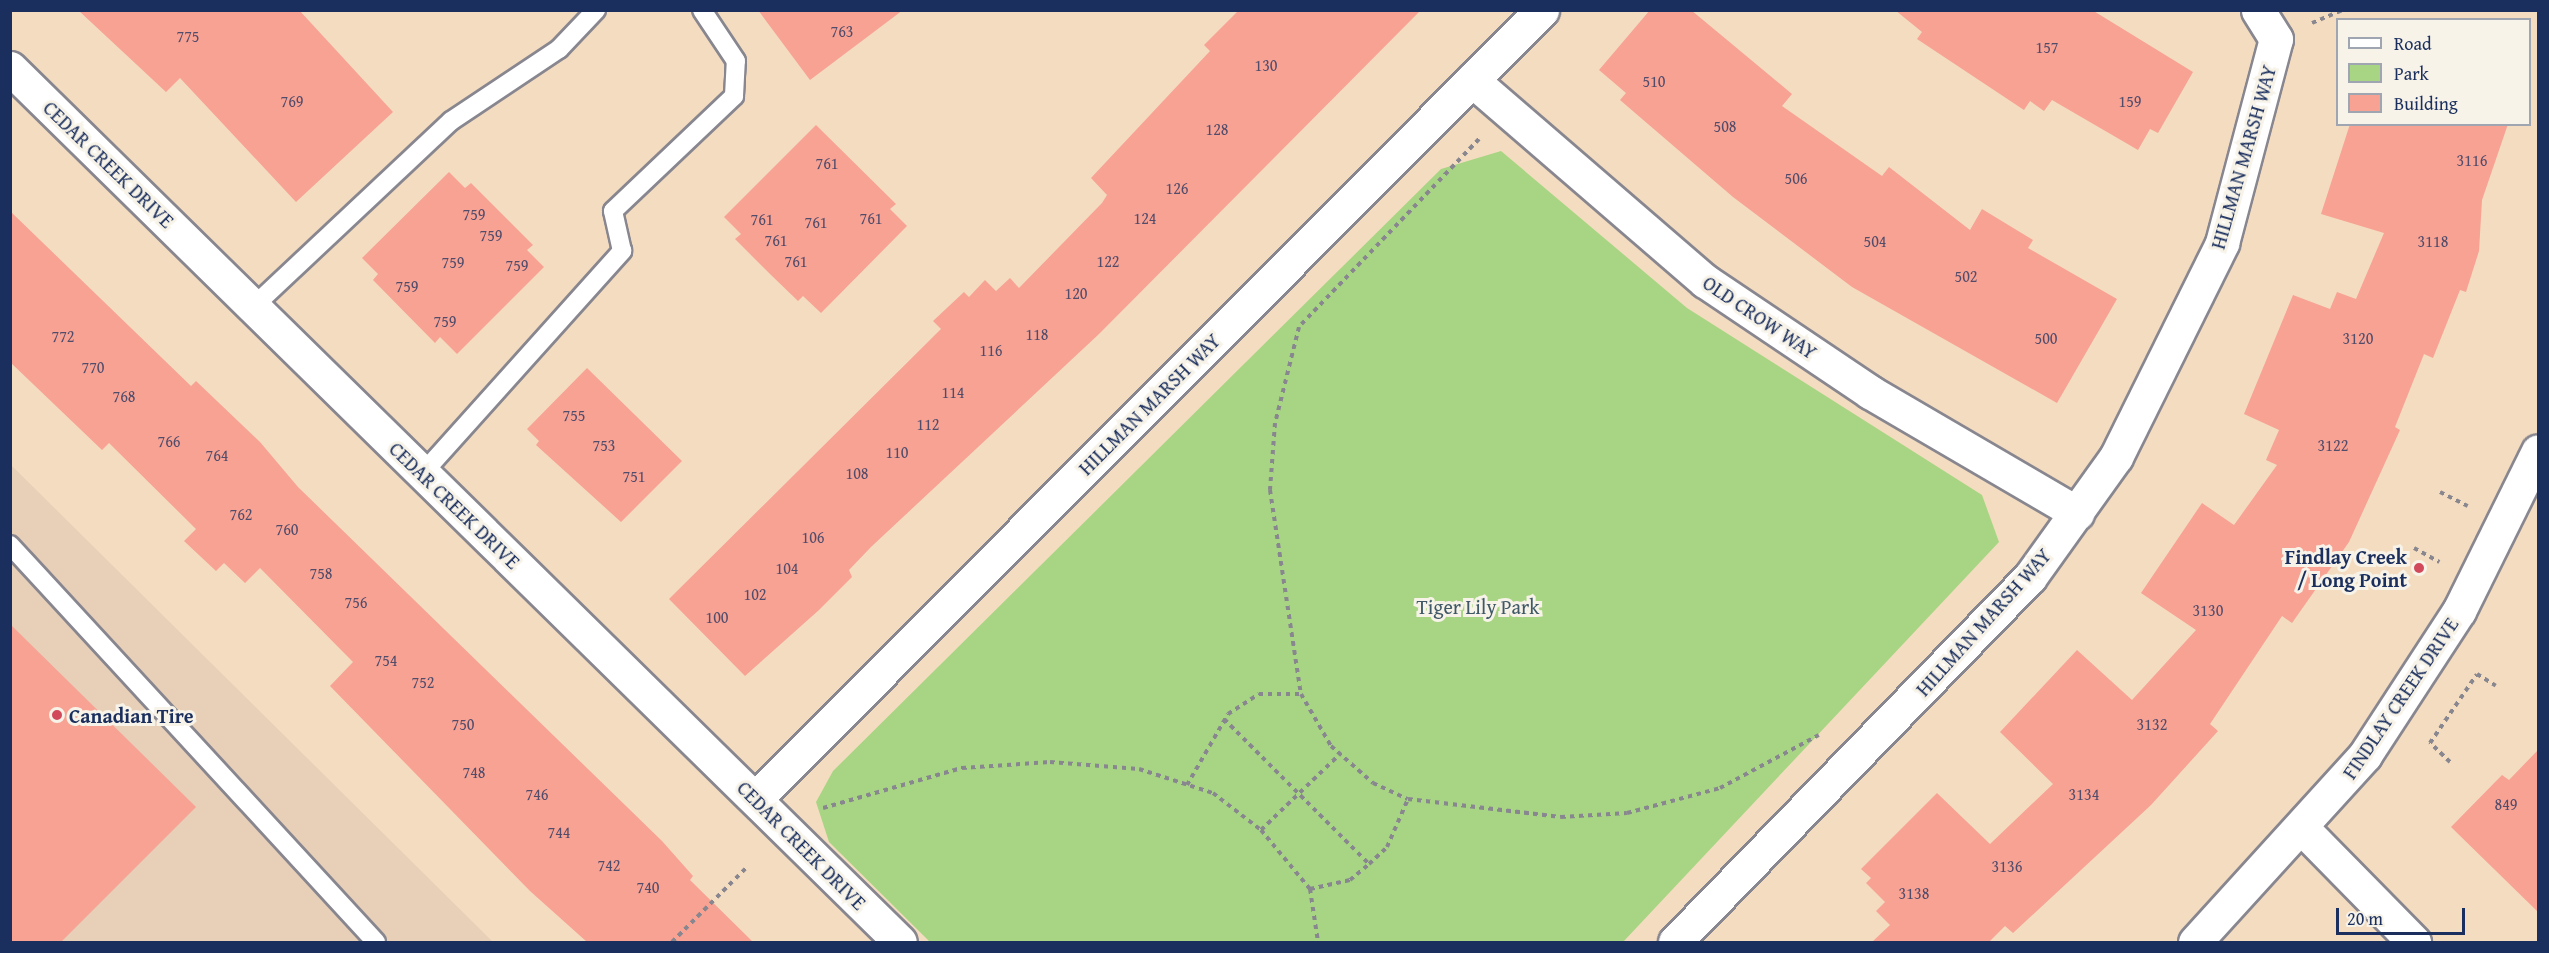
<!DOCTYPE html>
<html>
<head>
<meta charset="utf-8">
<style>
	body { margin:0 }
	#map { position:relative; width:2549px; height:953px; overflow:hidden; background:#f4dcc0; font-family:"Gentium Book Plus",serif }
	div>[style] { position:absolute }
	.built>* { inset:0; background:#e7cfb8 }
	.green>* { inset:0; background:#a8d583 }
	.building>* { inset:0; background:#f7a293 }
	.path>* { height:4px; margin-top:-2px; transform-origin:0; background:repeating-linear-gradient(90deg,#88868f 0 4.5px,transparent 0 9px) }
	.roads { filter:drop-shadow(2px 0 #88868f) drop-shadow(-2px 0 #88868f) drop-shadow(0 2px #88868f) drop-shadow(0 -2px #88868f) }
	.lane>* { height:18px; margin:-9px; padding:0 9px; transform-origin:9px; border-radius:9px; background:#fff }
	.street>* { height:33px; margin:-16.5px; padding:0 16.5px; transform-origin:16.5px; border-radius:16.5px; background:#fff }
	.secondary>* { height:33px; margin:-16.5px; padding:0 16.5px; transform-origin:16.5px; border-radius:16.5px; background:#fff }
	.dots>* { width:16px; height:16px; translate:-50% -50%; box-sizing:border-box; border:3px solid #f7f3e8; border-radius:50% }
	span { translate:-50% -50%; white-space:nowrap; text-align:center; line-height:1.15; -webkit-text-stroke:6px #f7f3e8; paint-order:stroke }
	.number-label { font-size:16px; color:#524c6b }
	.number-label span { -webkit-text-stroke-width:0 }
	.street-label { font-size:20px; color:#1b2f5e }
	.poi-label { font-size:20px; color:#1b2f5e; font-weight:700 }
	.right { translate:-100% -50%; text-align:right }
	.left { translate:0 -50%; text-align:left }
	.park-label { font-size:20px; color:#3e5867 }
	.frame { position:absolute; inset:0; border:12px solid #1b2f5e; pointer-events:none }
	.legend { position:absolute; left:2336px; top:18px; width:195px; height:108px; box-sizing:border-box; background:#f7f3e8; border:2px solid #9fa5b1; margin:0; padding:8px 10px; list-style:none; font-size:18px; color:#1b2f5e }
	.legend li { display:flex; align-items:center; gap:12px; height:30px }
	.legend b { width:30px; border:2px solid #9fa5b1 }
	.scale { position:absolute; left:2336px; top:908px; width:129px; height:27px; box-sizing:border-box; border:3px solid #1b2f5e; border-top:0; padding-left:8px; font-size:18px; line-height:21px; white-space:nowrap; color:#1b2f5e; -webkit-text-stroke:4px #f7f3e8; paint-order:stroke }
</style>
</head>
<body>
<div id="map">
	<div class="built">
		<div style="clip-path:polygon(11px 465px,493px 942px,11px 942px)"></div>
	</div>
	<div class="green">
		<div style="clip-path:polygon(1501px 151px,1687px 308px,1982px 495px,1999px 542px,1623px 942px,930px 942px,829px 842px,816px 802px,833px 771px,1441px 169px)"></div>
	</div>
	<div class="building">
		<div style="clip-path:polygon(78px 10px,299px 10px,393px 112px,296px 202px,180px 78px,166px 92px)"></div>
		<div style="clip-path:polygon(758px 10px,903px 10px,810px 80px)"></div>
		<div style="clip-path:polygon(1239px 10px,1421px 10px,1099px 334px,871px 547px,849px 570px,852px 577px,819px 610px,745px 676px,669px 599px,941px 329px,933px 321px,964px 292px,969px 297px,985px 280px,996px 291px,1010px 278px,1019px 288px,1102px 203px,1107px 195px,1091px 178px,1210px 51px,1204px 45px)"></div>
		<div style="clip-path:polygon(1650px 10px,1691px 10px,1792px 94px,1782px 106px,1882px 176px,1889px 167px,1970px 230px,1982px 209px,2033px 240px,2028px 248px,2117px 299px,2057px 403px,1852px 287px,1733px 197px,1620px 100px,1626px 93px,1599px 70px)"></div>
		<div style="clip-path:polygon(1895px 10px,2092px 10px,2193px 72px,2158px 133px,2150px 129px,2138px 150px,2052px 100px,2044px 111px,2030px 101px,2024px 110px,1917px 39px,1922px 32px)"></div>
		<div style="clip-path:polygon(2350px 124px,2508px 124px,2482px 200px,2479px 251px,2466px 292px,2460px 290px,2433px 358px,2424px 354px,2395px 427px,2400px 430px,2349px 542px,2292px 623px,2282px 616px,2210px 724px,2218px 731px,2151px 805px,2013px 933px,2005px 926px,1989px 942px,1872px 942px,1890px 925px,1876px 911px,1885px 902px,1866px 883px,1871px 878px,1861px 869px,1937px 793px,1990px 844px,2053px 784px,2000px 732px,2077px 650px,2132px 700px,2196px 630px,2141px 593px,2202px 503px,2234px 525px,2277px 465px,2266px 460px,2279px 430px,2244px 414px,2293px 295px,2330px 309px,2337px 292px,2356px 299px,2384px 233px,2321px 214px)"></div>
		<div style="clip-path:polygon(816px 125px,896px 204px,890px 209px,907px 226px,821px 313px,803px 296px,798px 301px,770px 274px,735px 239px,741px 234px,724px 217px)"></div>
		<div style="clip-path:polygon(449px 172px,465px 188px,471px 183px,533px 245px,527px 250px,544px 267px,457px 354px,440px 337px,435px 343px,373px 280px,378px 274px,362px 258px)"></div>
		<div style="clip-path:polygon(10px 211px,191px 386px,196px 381px,260px 442px,298px 487px,662px 841px,693px 876px,690px 880px,753px 942px,587px 942px,530px 891px,330px 686px,353px 662px,260px 568px,245px 583px,224px 563px,216px 571px,184px 541px,196px 529px,109px 443px,102px 450px,10px 362px)"></div>
		<div style="clip-path:polygon(587px 368px,682px 461px,621px 522px,536px 445px,539px 441px,527px 429px)"></div>
		<div style="clip-path:polygon(10px 624px,196px 807px,61px 942px,10px 942px)"></div>
		<div style="clip-path:polygon(2538px 750px,2538px 912px,2451px 827px,2502px 775px,2509px 780px)"></div>
	</div>
	<div class="path">
		<div style="left:2312px;top:23px;width:33px;rotate:-23deg"></div>
		<div style="left:1479px;top:139px;width:260px;rotate:133.8deg"></div>
		<div style="left:1299px;top:327px;width:99px;rotate:104deg"></div>
		<div style="left:1275px;top:423px;width:67px;rotate:94.3deg"></div>
		<div style="left:1270px;top:490px;width:206px;rotate:81.4deg"></div>
		<div style="left:1301px;top:694px;width:60px;rotate:60deg"></div>
		<div style="left:1331px;top:746px;width:56px;rotate:41.4deg"></div>
		<div style="left:1373px;top:783px;width:38px;rotate:25deg"></div>
		<div style="left:1408px;top:799px;width:154px;rotate:6.7deg"></div>
		<div style="left:1561px;top:817px;width:66px;rotate:-3.5deg"></div>
		<div style="left:1627px;top:813px;width:96px;rotate:-15deg"></div>
		<div style="left:1720px;top:788px;width:112px;rotate:-28.2deg"></div>
		<div style="left:2440px;top:492px;width:31px;rotate:27deg"></div>
		<div style="left:2414px;top:548px;width:29px;rotate:29deg"></div>
		<div style="left:1224px;top:719px;width:205px;rotate:45deg"></div>
		<div style="left:2450px;top:762px;width:28px;rotate:-136deg"></div>
		<div style="left:2430px;top:743px;width:83px;rotate:-55.7deg"></div>
		<div style="left:2477px;top:674px;width:22px;rotate:32deg"></div>
		<div style="left:1187px;top:785px;width:82px;rotate:-60deg"></div>
		<div style="left:1228px;top:714px;width:37px;rotate:-33deg"></div>
		<div style="left:1259px;top:694px;width:42px"></div>
		<div style="left:823px;top:808px;width:145px;rotate:-16.1deg"></div>
		<div style="left:962px;top:768px;width:88px;rotate:-3.9deg"></div>
		<div style="left:1050px;top:762px;width:89px;rotate:4.5deg"></div>
		<div style="left:1139px;top:769px;width:78px;rotate:18deg"></div>
		<div style="left:1213px;top:793px;width:61px;rotate:37.6deg"></div>
		<div style="left:1261px;top:830px;width:77px;rotate:50.3deg"></div>
		<div style="left:1310px;top:889px;width:54px;rotate:81.4deg"></div>
		<div style="left:1261px;top:830px;width:110px;rotate:-43.9deg"></div>
		<div style="left:1310px;top:889px;width:41px;rotate:-12.7deg"></div>
		<div style="left:1350px;top:880px;width:25px;rotate:-40deg"></div>
		<div style="left:1369px;top:864px;width:25px;rotate:-43deg"></div>
		<div style="left:1387px;top:847px;width:52px;rotate:-66.4deg"></div>
		<div style="left:672px;top:942px;width:107px;rotate:-45deg"></div>
	</div>
	<div class="roads">
		<div class="lane">
			<div style="left:254px;top:306px;width:270px;rotate:-43.2deg"></div>
			<div style="left:451px;top:121px;width:130px;rotate:-33.7deg"></div>
			<div style="left:559px;top:49px;width:54px;rotate:-46.5deg"></div>
			<div style="left:422px;top:474px;width:300px;rotate:-48.1deg"></div>
			<div style="left:622px;top:251px;width:41px;rotate:-102.7deg"></div>
			<div style="left:613px;top:211px;width:167px;rotate:-43.5deg"></div>
			<div style="left:734px;top:96px;width:35px;rotate:-87deg"></div>
			<div style="left:736px;top:61px;width:61px;rotate:-123.7deg"></div>
			<div style="left:10px;top:545px;width:540px;rotate:47.33deg"></div>
		</div>
		<div class="street">
			<div style="left:10px;top:68px;width:1247px;rotate:44.48deg"></div>
			<div style="left:1472px;top:80px;width:308px;rotate:40.8deg"></div>
			<div style="left:1705px;top:281px;width:199px;rotate:33.9deg"></div>
			<div style="left:1870px;top:392px;width:240px;rotate:30.3deg"></div>
			<div style="left:756px;top:798px;width:1113px;rotate:-45.07deg"></div>
			<div style="left:2302px;top:828px;width:160px;rotate:45.5deg"></div>
			<div style="left:1675px;top:942px;width:509px;rotate:-45.8deg"></div>
			<div style="left:2030px;top:577px;width:148px;rotate:-54.4deg"></div>
			<div style="left:2116px;top:457px;width:239px;rotate:-63.6deg"></div>
			<div style="left:2222px;top:243px;width:211px;rotate:-75.2deg"></div>
			<div style="left:2276px;top:39px;width:34px;rotate:-122deg"></div>
		</div>
		<div class="secondary">
			<div style="left:2195px;top:942px;width:253px;rotate:-47.7deg"></div>
			<div style="left:2365px;top:755px;width:172px;rotate:-56.9deg"></div>
			<div style="left:2459px;top:611px;width:178px;rotate:-63.7deg"></div>
		</div>
	</div>
	<div class="dots">
		<div style="left:2419px;top:568px;background:#d1495b"></div>
		<div style="left:57px;top:715px;background:#d1495b"></div>
	</div>
	<div class="number-label">
		<span style="left:842px;top:31px">763</span>
		<span style="left:188px;top:36px">775</span>
		<span style="left:2047px;top:47px">157</span>
		<span style="left:1266px;top:65px">130</span>
		<span style="left:1654px;top:81px">510</span>
		<span style="left:292px;top:101px">769</span>
		<span style="left:2130px;top:101px">159</span>
		<span style="left:1725px;top:126px">508</span>
		<span style="left:1217px;top:129px">128</span>
		<span style="left:2472px;top:160px">3116</span>
		<span style="left:827px;top:163px">761</span>
		<span style="left:1796px;top:178px">506</span>
		<span style="left:1177px;top:188px">126</span>
		<span style="left:474px;top:214px">759</span>
		<span style="left:871px;top:218px">761</span>
		<span style="left:1145px;top:218px">124</span>
		<span style="left:762px;top:219px">761</span>
		<span style="left:816px;top:222px">761</span>
		<span style="left:491px;top:235px">759</span>
		<span style="left:776px;top:240px">761</span>
		<span style="left:1875px;top:241px">504</span>
		<span style="left:2433px;top:241px">3118</span>
		<span style="left:796px;top:261px">761</span>
		<span style="left:1108px;top:261px">122</span>
		<span style="left:453px;top:262px">759</span>
		<span style="left:517px;top:265px">759</span>
		<span style="left:1966px;top:276px">502</span>
		<span style="left:407px;top:286px">759</span>
		<span style="left:1076px;top:293px">120</span>
		<span style="left:445px;top:321px">759</span>
		<span style="left:1037px;top:334px">118</span>
		<span style="left:63px;top:336px">772</span>
		<span style="left:2046px;top:338px">500</span>
		<span style="left:2358px;top:338px">3120</span>
		<span style="left:991px;top:350px">116</span>
		<span style="left:93px;top:367px">770</span>
		<span style="left:953px;top:392px">114</span>
		<span style="left:124px;top:396px">768</span>
		<span style="left:574px;top:415px">755</span>
		<span style="left:928px;top:424px">112</span>
		<span style="left:169px;top:441px">766</span>
		<span style="left:604px;top:445px">753</span>
		<span style="left:2333px;top:445px">3122</span>
		<span style="left:897px;top:452px">110</span>
		<span style="left:217px;top:455px">764</span>
		<span style="left:857px;top:473px">108</span>
		<span style="left:634px;top:476px">751</span>
		<span style="left:241px;top:514px">762</span>
		<span style="left:287px;top:529px">760</span>
		<span style="left:813px;top:537px">106</span>
		<span style="left:787px;top:568px">104</span>
		<span style="left:321px;top:573px">758</span>
		<span style="left:755px;top:594px">102</span>
		<span style="left:356px;top:602px">756</span>
		<span style="left:2208px;top:610px">3130</span>
		<span style="left:717px;top:617px">100</span>
		<span style="left:386px;top:660px">754</span>
		<span style="left:423px;top:682px">752</span>
		<span style="left:463px;top:724px">750</span>
		<span style="left:2152px;top:724px">3132</span>
		<span style="left:474px;top:772px">748</span>
		<span style="left:537px;top:794px">746</span>
		<span style="left:2084px;top:794px">3134</span>
		<span style="left:2506px;top:804px">849</span>
		<span style="left:559px;top:832px">744</span>
		<span style="left:609px;top:865px">742</span>
		<span style="left:2007px;top:866px">3136</span>
		<span style="left:648px;top:887px">740</span>
		<span style="left:1914px;top:893px">3138</span>
	</div>
	<div class="street-label">
		<span style="left:2243px;top:157px;rotate:-74deg">HILLMAN MARSH WAY</span>
		<span style="left:109px;top:164px;rotate:44deg">CEDAR CREEK DRIVE</span>
		<span style="left:1760px;top:317px;rotate:34deg">OLD CROW WAY</span>
		<span style="left:1149px;top:404px;rotate:-45deg">HILLMAN MARSH WAY</span>
		<span style="left:455px;top:505px;rotate:44deg">CEDAR CREEK DRIVE</span>
		<span style="left:1983px;top:622px;rotate:-48deg">HILLMAN MARSH WAY</span>
		<span style="left:2400px;top:698px;rotate:-56deg">FINDLAY CREEK DRIVE</span>
		<span style="left:802px;top:845px;rotate:45deg">CEDAR CREEK DRIVE</span>
	</div>
	<div class="poi-label">
		<span class="right" style="left:2407px;top:568px">Findlay Creek<br>/ Long Point</span>
		<span class="left" style="left:69px;top:715px">Canadian Tire</span>
	</div>
	<div class="park-label">
		<span style="left:1478px;top:606px">Tiger Lily Park</span>
	</div>
	<div class="frame"></div>
	<ul class="legend">
	<li><b style="height:8px;background:#fff"></b>Road</li>
	<li><b style="height:16px;background:#a8d583"></b>Park</li>
	<li><b style="height:16px;background:#f7a293"></b>Building</li>
	</ul>
	<div class="scale">20 m</div>
</div>
</body>
</html>
